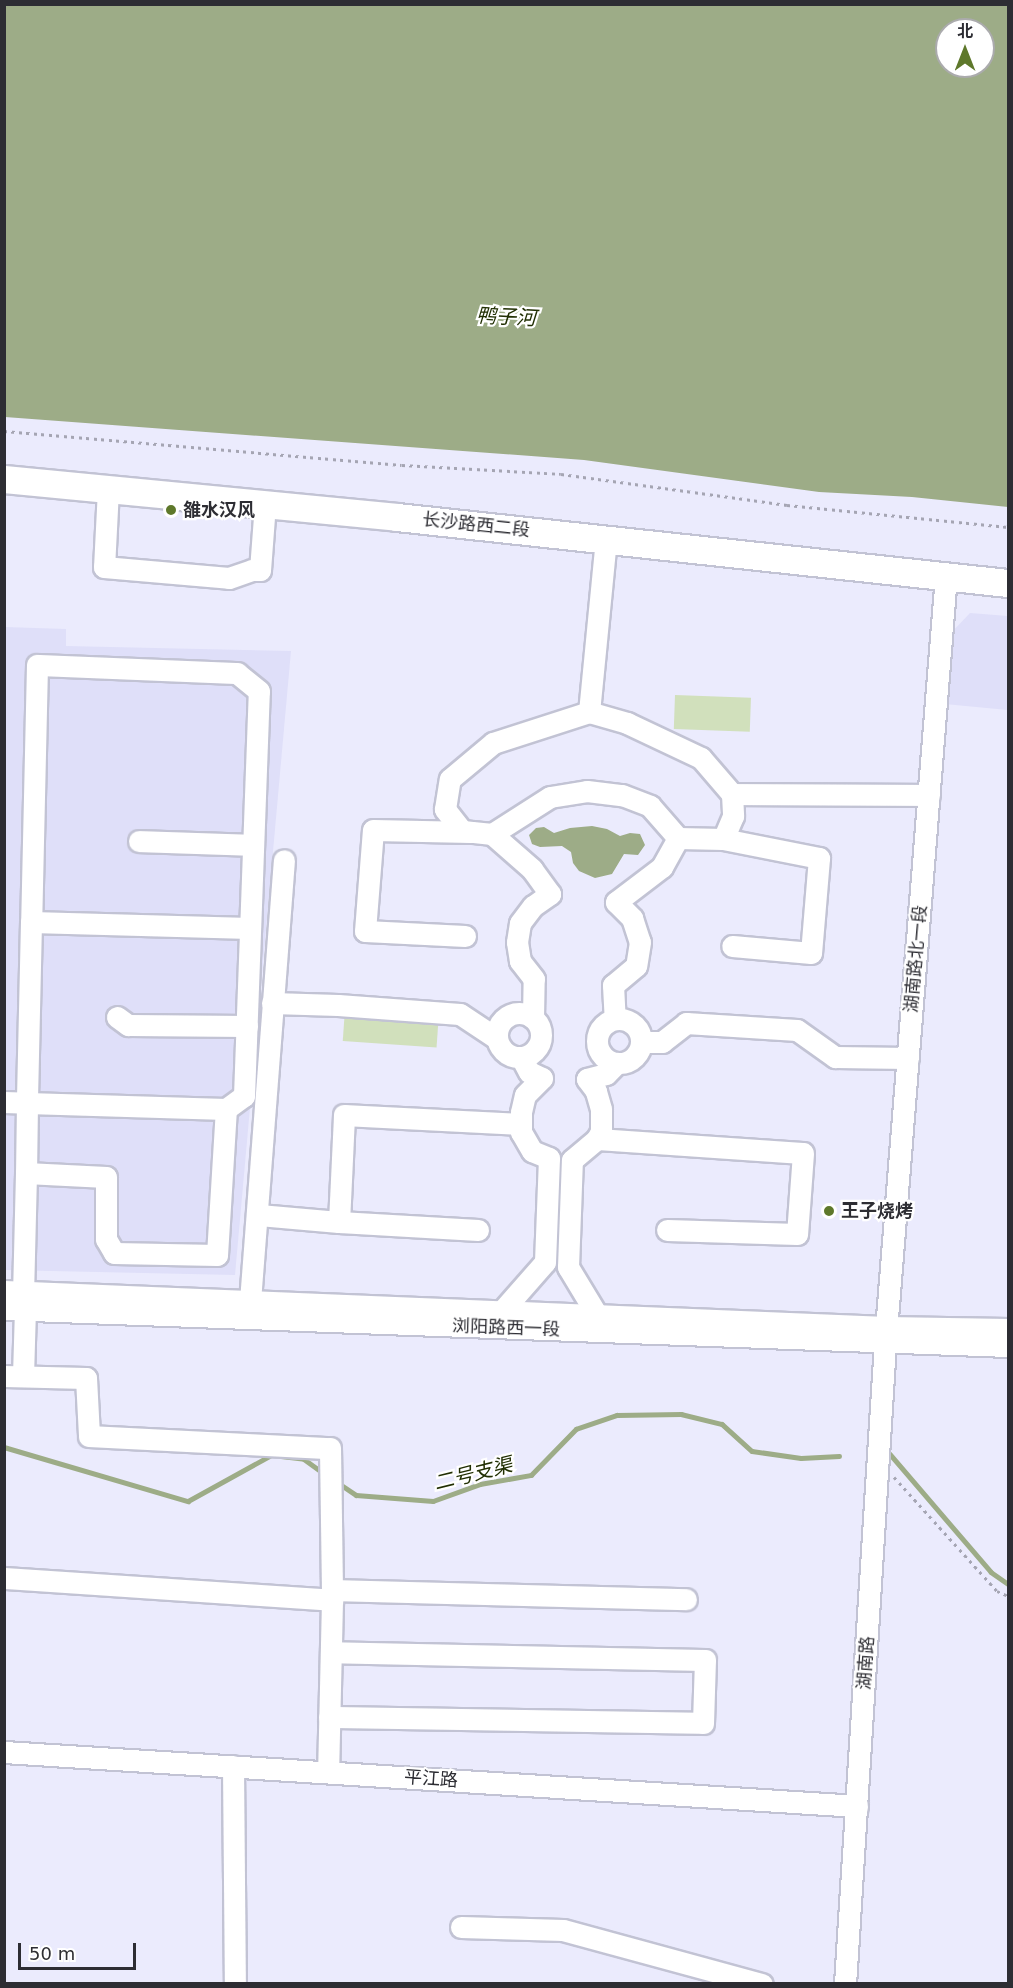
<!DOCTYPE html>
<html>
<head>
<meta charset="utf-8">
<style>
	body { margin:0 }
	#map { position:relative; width:1013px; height:1988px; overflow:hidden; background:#ebebfd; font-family:"DejaVu Sans","Noto Sans SC",sans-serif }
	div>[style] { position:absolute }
	.built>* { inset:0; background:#dfdff9 }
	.green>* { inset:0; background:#d1e0bc; transform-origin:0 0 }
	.water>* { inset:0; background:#9dac87 }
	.stream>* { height:4.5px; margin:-2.25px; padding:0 2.25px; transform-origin:2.25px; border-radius:2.25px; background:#9dac87 }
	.path>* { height:3px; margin-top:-1.5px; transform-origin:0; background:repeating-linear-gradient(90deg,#a5a5b3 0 3px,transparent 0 7.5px) }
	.roads { filter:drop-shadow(2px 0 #c2c3d4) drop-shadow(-2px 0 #c2c3d4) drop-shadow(0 2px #c2c3d4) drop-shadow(0 -2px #c2c3d4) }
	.minor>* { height:21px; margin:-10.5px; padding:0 10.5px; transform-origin:10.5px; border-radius:10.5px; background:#fff }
	.minor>.ring { margin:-10.5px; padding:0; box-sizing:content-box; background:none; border:21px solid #fff; border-radius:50% }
	.major>* { height:27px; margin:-13.5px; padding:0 13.5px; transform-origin:13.5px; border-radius:13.5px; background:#fff }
	.dots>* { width:16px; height:16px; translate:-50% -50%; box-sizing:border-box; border:3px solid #fff; border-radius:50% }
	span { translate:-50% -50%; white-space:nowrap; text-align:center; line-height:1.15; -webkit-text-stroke:4.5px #fff; paint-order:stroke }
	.poi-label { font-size:18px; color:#2d2d33; font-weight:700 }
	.left { translate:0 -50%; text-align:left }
	.street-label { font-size:18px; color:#2d2d33 }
	.water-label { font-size:20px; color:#212f03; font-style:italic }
	.frame { position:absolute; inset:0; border:6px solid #2d2d33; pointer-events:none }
	.north { position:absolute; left:935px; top:18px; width:60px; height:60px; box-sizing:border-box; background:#fff; border:2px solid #ababad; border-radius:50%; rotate:0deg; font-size:16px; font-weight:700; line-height:24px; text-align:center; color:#2d2d33 }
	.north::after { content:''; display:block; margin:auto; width:21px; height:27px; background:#5e782b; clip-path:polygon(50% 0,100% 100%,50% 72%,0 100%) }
	.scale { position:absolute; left:18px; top:1943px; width:118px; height:27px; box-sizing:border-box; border:3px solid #2d2d33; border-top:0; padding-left:8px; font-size:18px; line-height:21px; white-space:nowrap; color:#2d2d33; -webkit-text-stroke:4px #fff; paint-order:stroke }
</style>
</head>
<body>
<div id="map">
	<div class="built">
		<div style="clip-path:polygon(970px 613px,1008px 616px,1008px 710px,945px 704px,950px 634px)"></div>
		<div style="clip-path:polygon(5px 627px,66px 629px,66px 646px,291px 651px,235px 1275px,5px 1270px)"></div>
	</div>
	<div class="green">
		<div style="left:675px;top:695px;width:76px;height:34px;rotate:2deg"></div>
		<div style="left:345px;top:1009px;width:94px;height:32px;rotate:4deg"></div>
	</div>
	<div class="water">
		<div style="clip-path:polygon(evenodd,4px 5px,1008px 5px,1008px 507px,912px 497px,819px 492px,584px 460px,5px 417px,4px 5px,947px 30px,983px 30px,983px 66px,947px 66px,947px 30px)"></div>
		<div style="clip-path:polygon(592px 826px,607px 829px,620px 836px,630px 833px,640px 834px,645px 845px,638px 855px,624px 854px,612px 874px,595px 878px,579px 871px,573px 863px,571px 852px,562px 846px,540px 847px,532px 844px,529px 835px,536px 828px,544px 827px,554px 833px,570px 828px)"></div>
	</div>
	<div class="stream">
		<div style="left:4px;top:1447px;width:192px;rotate:16.4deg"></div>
		<div style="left:188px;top:1501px;width:97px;rotate:-28.9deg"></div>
		<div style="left:890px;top:1454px;width:155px;rotate:49.4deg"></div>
		<div style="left:991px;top:1572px;width:21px;rotate:35deg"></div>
		<div style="left:281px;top:1456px;width:23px;rotate:7deg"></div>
		<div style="left:304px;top:1459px;width:26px;rotate:36deg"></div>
		<div style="left:337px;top:1482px;width:23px;rotate:34deg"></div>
		<div style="left:356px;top:1495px;width:77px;rotate:4.5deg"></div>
		<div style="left:433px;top:1501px;width:50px;rotate:-19.9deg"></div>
		<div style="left:480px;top:1484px;width:52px;rotate:-10deg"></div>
		<div style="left:531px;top:1475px;width:64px;rotate:-45.6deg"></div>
		<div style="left:576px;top:1429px;width:43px;rotate:-18.9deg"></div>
		<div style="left:617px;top:1415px;width:64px;rotate:-0.9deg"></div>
		<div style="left:681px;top:1414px;width:42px;rotate:13.7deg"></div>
		<div style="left:722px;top:1424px;width:40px;rotate:42deg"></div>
		<div style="left:752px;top:1451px;width:49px;rotate:8.1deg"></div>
		<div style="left:801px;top:1458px;width:38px;rotate:-3deg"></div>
	</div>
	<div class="path">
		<div style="left:4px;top:431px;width:399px;rotate:4.9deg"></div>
		<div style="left:402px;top:465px;width:159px;rotate:3.2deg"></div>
		<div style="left:561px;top:474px;width:228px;rotate:7.8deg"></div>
		<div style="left:787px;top:505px;width:222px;rotate:5.7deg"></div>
		<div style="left:894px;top:1477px;width:154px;rotate:47.9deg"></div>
		<div style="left:997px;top:1591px;width:12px;rotate:24deg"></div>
	</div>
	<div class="roads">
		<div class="minor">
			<div style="left:108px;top:489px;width:78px;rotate:92.9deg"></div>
			<div style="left:104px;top:567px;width:125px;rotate:5deg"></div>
			<div style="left:229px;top:578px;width:24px;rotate:-19deg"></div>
			<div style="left:252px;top:570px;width:8px"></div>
			<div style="left:260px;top:570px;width:66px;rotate:-85.7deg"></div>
			<div style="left:589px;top:712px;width:174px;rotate:-84.4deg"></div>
			<div style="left:732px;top:794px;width:197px;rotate:0.3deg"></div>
			<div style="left:492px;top:834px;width:30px;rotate:-174deg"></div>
			<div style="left:462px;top:831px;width:28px;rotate:-128deg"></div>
			<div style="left:445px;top:809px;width:30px;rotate:-81deg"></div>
			<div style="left:450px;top:779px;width:56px;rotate:-39.9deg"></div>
			<div style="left:493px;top:743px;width:101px;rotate:-17.9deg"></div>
			<div style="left:589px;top:712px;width:40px;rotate:16deg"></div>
			<div style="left:627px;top:723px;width:82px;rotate:25.3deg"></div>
			<div style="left:701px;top:758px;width:48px;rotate:49.3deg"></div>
			<div style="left:732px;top:794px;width:22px;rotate:87deg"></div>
			<div style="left:733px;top:816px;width:25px;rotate:113deg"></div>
			<div style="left:723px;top:839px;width:45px;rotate:-178.7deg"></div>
			<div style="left:723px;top:839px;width:98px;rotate:11.2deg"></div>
			<div style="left:819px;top:858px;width:95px;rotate:94.8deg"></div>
			<div style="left:811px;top:953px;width:79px;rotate:-174.9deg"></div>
			<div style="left:139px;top:841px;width:114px;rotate:2deg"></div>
			<div style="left:31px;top:922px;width:219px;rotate:1.6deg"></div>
			<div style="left:465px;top:936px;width:100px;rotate:-177.1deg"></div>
			<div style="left:365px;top:931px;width:101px;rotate:-85.5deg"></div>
			<div style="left:373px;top:830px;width:98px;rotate:1.2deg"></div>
			<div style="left:272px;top:1003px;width:66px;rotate:1.7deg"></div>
			<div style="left:338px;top:1005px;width:122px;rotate:4.2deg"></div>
			<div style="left:460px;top:1014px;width:43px;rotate:33.7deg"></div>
			<div class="ring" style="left:497px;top:1013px;width:23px;height:23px"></div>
			<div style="left:117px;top:1017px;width:14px;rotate:36deg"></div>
			<div style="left:128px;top:1025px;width:119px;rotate:0.5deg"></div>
			<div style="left:533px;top:1018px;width:39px;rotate:-89deg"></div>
			<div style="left:534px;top:979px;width:23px;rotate:-128deg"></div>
			<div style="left:520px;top:961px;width:19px;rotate:-99deg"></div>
			<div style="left:517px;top:942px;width:19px;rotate:-81deg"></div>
			<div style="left:520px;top:923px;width:21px;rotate:-53deg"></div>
			<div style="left:533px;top:906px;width:21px;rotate:-35deg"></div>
			<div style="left:550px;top:894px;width:31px;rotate:-126deg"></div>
			<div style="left:532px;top:869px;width:53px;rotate:-138.8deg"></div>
			<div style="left:492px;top:834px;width:69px;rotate:-32.5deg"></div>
			<div style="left:550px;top:797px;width:37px;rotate:-9deg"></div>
			<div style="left:587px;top:791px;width:35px;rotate:7deg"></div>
			<div style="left:622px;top:795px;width:30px;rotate:21deg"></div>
			<div style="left:650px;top:806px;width:43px;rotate:48.8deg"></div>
			<div style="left:678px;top:838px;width:33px;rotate:119deg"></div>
			<div style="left:662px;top:867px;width:58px;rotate:142.7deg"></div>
			<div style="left:616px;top:902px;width:23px;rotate:45deg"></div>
			<div style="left:632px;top:918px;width:25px;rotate:72deg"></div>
			<div style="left:640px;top:942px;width:24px;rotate:99deg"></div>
			<div style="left:636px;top:966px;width:30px;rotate:140deg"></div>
			<div style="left:613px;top:985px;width:34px;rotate:87deg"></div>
			<div class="ring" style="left:597px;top:1019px;width:23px;height:23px"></div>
			<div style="left:642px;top:1042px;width:20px"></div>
			<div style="left:662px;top:1042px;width:31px;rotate:-38deg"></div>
			<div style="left:686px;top:1023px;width:111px;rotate:3.6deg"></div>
			<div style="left:797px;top:1030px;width:47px;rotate:35.4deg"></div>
			<div style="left:835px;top:1057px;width:73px;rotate:0.8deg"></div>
			<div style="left:4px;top:1102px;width:23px;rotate:2deg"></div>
			<div style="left:27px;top:1103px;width:199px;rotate:1.7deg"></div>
			<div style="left:226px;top:1109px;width:22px;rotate:-36deg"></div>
			<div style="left:244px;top:1096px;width:405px;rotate:-87.9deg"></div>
			<div style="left:259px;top:691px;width:28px;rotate:-141deg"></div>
			<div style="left:237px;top:673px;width:200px;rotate:-177.7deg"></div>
			<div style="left:37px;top:665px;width:257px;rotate:91.3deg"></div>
			<div style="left:31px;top:922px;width:181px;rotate:91.3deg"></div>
			<div style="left:27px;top:1103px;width:70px;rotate:90.8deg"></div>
			<div style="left:26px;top:1173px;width:119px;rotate:91.4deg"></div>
			<div style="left:597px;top:1139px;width:206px;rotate:3.9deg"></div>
			<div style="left:803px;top:1153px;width:81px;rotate:94.2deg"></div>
			<div style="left:797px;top:1234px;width:130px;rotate:-178.2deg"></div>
			<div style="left:26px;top:1173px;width:80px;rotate:2.9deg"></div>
			<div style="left:106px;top:1177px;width:62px;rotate:90deg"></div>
			<div style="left:106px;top:1239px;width:16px;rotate:60deg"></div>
			<div style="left:114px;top:1253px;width:103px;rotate:1.1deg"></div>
			<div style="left:217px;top:1255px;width:146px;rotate:-86.5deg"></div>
			<div style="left:259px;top:1215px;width:80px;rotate:5deg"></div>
			<div style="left:478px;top:1230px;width:139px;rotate:-176.7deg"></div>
			<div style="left:339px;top:1222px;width:107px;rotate:-87.3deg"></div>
			<div style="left:344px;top:1115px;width:177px;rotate:2.9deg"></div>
			<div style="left:4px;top:1291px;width:883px;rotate:2.34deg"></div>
			<div style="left:886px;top:1327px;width:122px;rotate:0.9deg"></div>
			<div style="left:250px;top:1301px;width:442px;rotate:-85.6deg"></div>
			<div style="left:4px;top:1309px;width:1005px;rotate:2.11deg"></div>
			<div style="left:502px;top:1311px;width:65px;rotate:-48.7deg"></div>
			<div style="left:545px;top:1262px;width:104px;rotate:-87.8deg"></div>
			<div style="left:549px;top:1158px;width:18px;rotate:-158deg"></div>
			<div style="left:532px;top:1151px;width:22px;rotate:-120deg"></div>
			<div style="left:521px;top:1132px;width:20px;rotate:-90deg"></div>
			<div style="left:521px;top:1112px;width:17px;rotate:-77deg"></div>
			<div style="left:525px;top:1095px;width:24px;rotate:-45deg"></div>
			<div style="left:542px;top:1078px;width:14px;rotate:-155deg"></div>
			<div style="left:529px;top:1072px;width:17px;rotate:-118deg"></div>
			<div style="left:597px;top:1315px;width:56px;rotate:-121.1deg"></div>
			<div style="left:568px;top:1267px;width:107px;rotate:-87.9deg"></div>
			<div style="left:572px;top:1160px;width:33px;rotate:-40deg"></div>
			<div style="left:597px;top:1139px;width:9px;rotate:-63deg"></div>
			<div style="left:601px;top:1131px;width:22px;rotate:-90deg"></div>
			<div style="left:601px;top:1109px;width:19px;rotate:-106deg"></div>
			<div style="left:596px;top:1091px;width:15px;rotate:-127deg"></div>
			<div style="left:587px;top:1079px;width:20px;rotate:-15deg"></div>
			<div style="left:606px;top:1074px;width:16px;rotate:-45deg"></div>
			<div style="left:4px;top:1376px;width:82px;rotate:1.4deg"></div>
			<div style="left:86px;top:1378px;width:58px;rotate:87deg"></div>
			<div style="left:89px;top:1436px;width:241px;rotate:2.9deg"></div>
			<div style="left:330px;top:1448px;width:152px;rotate:89.2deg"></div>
			<div style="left:23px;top:1376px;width:66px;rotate:-88.3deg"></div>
			<div style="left:4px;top:1578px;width:329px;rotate:3.8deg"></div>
			<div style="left:332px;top:1600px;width:172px;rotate:91.3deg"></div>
			<div style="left:332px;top:1590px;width:354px;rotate:1.5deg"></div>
			<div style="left:329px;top:1717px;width:374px;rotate:0.9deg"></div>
			<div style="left:703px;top:1723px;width:63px;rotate:-88.2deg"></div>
			<div style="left:705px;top:1660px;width:374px;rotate:-178.8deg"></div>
			<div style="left:4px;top:1752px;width:855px;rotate:3.62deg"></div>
			<div style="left:233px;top:1766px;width:218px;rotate:89.5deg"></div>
			<div style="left:461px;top:1927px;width:102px;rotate:1.7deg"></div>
			<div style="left:563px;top:1930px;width:206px;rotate:15.2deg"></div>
			<div style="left:845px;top:1984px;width:642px;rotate:-86.43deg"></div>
			<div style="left:885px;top:1343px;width:770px;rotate:-85.46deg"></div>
		</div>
		<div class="major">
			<div style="left:4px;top:479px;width:395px;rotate:5.5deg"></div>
			<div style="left:397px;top:517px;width:615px;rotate:6.17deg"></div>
		</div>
	</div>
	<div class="dots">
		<div style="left:171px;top:510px;background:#5e782b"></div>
		<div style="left:829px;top:1211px;background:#5e782b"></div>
	</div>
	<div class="poi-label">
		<span class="left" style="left:183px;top:510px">雒水汉风</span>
		<span class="left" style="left:841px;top:1211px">王子烧烤</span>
	</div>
	<div class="street-label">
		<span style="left:476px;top:525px;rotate:6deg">长沙路西二段</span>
		<span style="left:916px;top:959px;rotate:-85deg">湖南路北一段</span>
		<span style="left:506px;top:1328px;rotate:2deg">浏阳路西一段</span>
		<span style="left:866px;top:1663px;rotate:-86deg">湖南路</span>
		<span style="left:431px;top:1779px;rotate:4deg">平江路</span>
	</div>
	<div class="water-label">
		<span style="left:506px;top:317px;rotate:3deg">鸭子河</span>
		<span style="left:473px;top:1474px;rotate:-14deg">二号支渠</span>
	</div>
	<div class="frame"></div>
	<div class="north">北</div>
	<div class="scale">50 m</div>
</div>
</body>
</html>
